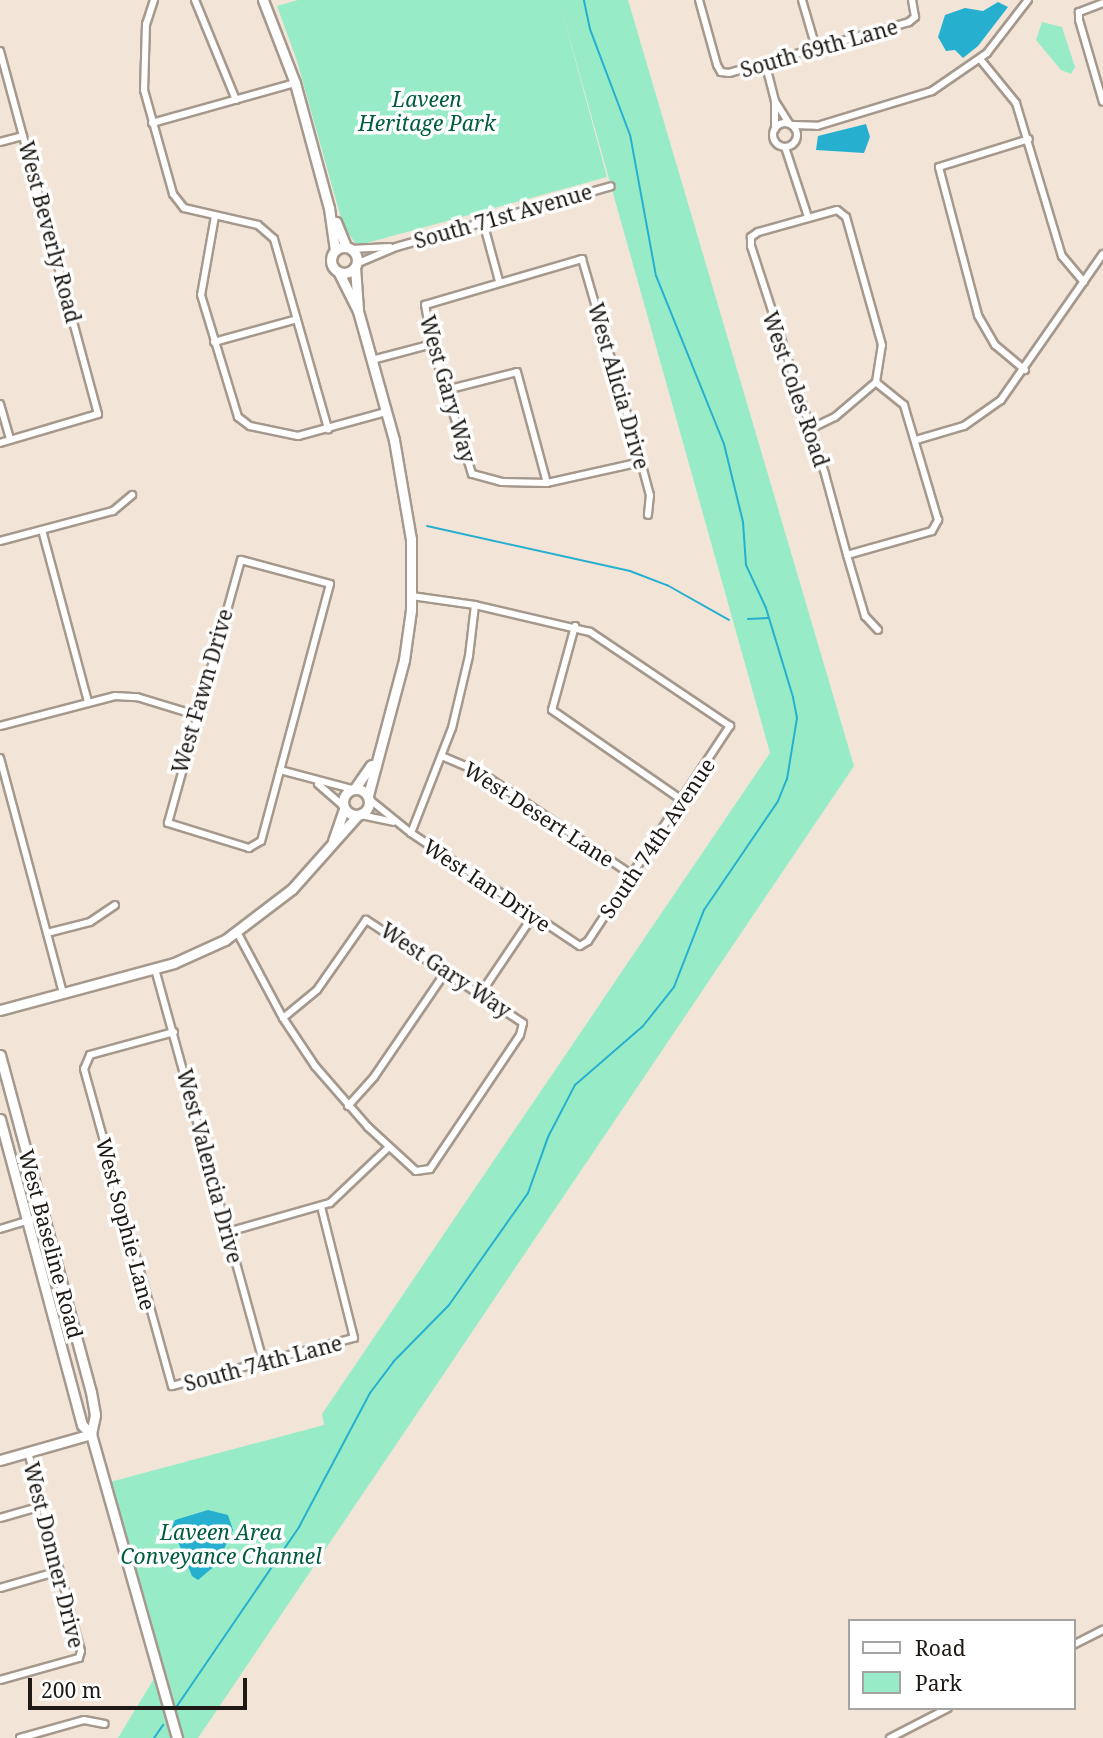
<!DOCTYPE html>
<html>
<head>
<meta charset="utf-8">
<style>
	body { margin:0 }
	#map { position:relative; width:1103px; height:1738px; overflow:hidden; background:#f2e5d8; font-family:"Noto Serif",serif }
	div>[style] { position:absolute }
	.green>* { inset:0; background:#97ecc7 }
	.water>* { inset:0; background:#26afcf }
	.stream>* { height:2px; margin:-1px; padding:0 1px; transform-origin:1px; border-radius:1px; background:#26afcf }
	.roads { filter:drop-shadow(2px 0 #a5988c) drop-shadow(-2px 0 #a5988c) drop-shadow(0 2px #a5988c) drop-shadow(0 -2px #a5988c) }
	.street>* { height:6px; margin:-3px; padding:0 3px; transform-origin:3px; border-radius:3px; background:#fff }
	.street>.ring { margin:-3px; padding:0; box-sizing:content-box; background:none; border:6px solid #fff; border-radius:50% }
	.secondary>* { height:9px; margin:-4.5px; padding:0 4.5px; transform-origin:4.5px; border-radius:4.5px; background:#fff }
	.secondary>.ring { margin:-4.5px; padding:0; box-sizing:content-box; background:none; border:9px solid #fff; border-radius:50% }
	span { translate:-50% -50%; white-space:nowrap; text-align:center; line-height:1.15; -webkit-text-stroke:7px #fff; paint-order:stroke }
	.street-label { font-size:21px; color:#1e1914 }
	.park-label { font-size:21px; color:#005c40; font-style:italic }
	.legend { position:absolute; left:848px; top:1619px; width:228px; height:91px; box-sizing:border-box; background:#fff; border:2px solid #a5a3a1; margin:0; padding:9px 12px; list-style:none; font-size:21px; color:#1e1914 }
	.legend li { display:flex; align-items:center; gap:14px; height:35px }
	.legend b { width:35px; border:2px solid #a5a3a1 }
	.scale { position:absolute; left:28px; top:1678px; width:219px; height:32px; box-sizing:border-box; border:4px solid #1e1914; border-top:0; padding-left:9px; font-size:21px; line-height:24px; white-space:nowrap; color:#1e1914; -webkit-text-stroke:5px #fff; paint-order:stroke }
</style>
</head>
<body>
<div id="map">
	<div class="green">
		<div style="clip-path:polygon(298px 0,628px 0,854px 766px,198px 1738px,118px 1738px,161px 1667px,110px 1482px,324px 1425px,322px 1414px,770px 753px,560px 4px,607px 177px,363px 244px,355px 243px,343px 225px,297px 61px,277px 6px)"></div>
		<div style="clip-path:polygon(1042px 22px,1062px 27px,1075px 67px,1071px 74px,1061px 70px,1036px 40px)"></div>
	</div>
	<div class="water">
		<div style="clip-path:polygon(998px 2px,1008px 7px,978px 46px,963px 58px,955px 50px,946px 51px,938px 37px,945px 15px,965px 8px,983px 11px)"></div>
		<div style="clip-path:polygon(866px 124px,870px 137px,864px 153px,816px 150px,818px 136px)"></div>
		<div style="clip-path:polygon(208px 1510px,228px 1515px,233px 1530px,217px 1564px,198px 1580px,192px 1576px,172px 1527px,175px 1520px)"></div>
	</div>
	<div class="stream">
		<div style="left:427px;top:526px;width:208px;rotate:12.5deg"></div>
		<div style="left:630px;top:571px;width:40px;rotate:21deg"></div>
		<div style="left:667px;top:585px;width:71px;rotate:29.4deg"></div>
		<div style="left:748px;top:619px;width:20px;rotate:-3deg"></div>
		<div style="left:177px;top:1706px;width:217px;rotate:-55.7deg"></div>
		<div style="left:299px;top:1527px;width:152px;rotate:-62.1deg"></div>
		<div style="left:370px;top:1393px;width:39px;rotate:-53deg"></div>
		<div style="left:393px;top:1362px;width:80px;rotate:-45.5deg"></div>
		<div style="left:449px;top:1305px;width:137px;rotate:-54.8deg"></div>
		<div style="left:528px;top:1193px;width:59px;rotate:-70.3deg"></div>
		<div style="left:548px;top:1137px;width:59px;rotate:-62.6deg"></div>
		<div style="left:575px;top:1085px;width:90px;rotate:-40.9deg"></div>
		<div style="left:643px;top:1026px;width:50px;rotate:-51.5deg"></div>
		<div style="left:674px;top:987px;width:83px;rotate:-68.7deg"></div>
		<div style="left:704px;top:910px;width:132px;rotate:-55.8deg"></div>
		<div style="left:778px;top:801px;width:24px;rotate:-68deg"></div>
		<div style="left:787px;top:779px;width:62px;rotate:-80.7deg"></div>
		<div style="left:797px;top:718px;width:21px;rotate:-101deg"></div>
		<div style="left:793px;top:697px;width:93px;rotate:-106.9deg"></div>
		<div style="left:766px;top:608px;width:47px;rotate:-114.9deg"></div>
		<div style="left:746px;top:565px;width:43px;rotate:-94deg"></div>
		<div style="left:743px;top:522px;width:80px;rotate:-103.7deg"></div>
		<div style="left:724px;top:444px;width:181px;rotate:-112deg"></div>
		<div style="left:656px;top:276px;width:143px;rotate:-100.4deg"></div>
		<div style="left:630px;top:135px;width:113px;rotate:-110.7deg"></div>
		<div style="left:590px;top:29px;width:30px;rotate:-102deg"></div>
		<div style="left:154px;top:1738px;width:16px;rotate:-55deg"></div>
	</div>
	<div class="roads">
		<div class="street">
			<div style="left:154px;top:0;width:25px;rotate:108deg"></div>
			<div style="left:146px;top:24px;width:66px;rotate:91.7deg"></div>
			<div style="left:144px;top:90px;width:108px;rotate:74.4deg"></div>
			<div style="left:173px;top:194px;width:18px;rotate:52deg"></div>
			<div style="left:184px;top:208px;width:76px;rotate:12.9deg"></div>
			<div style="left:258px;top:225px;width:21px;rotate:41deg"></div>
			<div style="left:274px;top:239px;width:198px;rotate:74.1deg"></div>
			<div style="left:195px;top:0;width:108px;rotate:67.7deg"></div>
			<div style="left:699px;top:0;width:67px;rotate:74.5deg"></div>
			<div style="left:717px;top:65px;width:8px;rotate:60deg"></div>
			<div style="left:721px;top:72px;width:8px;rotate:7deg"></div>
			<div style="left:729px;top:73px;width:187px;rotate:-15.8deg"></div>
			<div style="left:909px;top:22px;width:8px;rotate:-40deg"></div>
			<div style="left:915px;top:17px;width:17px;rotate:-100deg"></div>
			<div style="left:802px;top:0;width:50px;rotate:73.7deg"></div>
			<div style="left:1103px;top:3px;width:26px;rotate:159deg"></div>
			<div style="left:1079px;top:12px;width:8px;rotate:90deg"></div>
			<div style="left:1079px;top:20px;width:85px;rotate:73.7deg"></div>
			<div style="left:0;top:51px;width:376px;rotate:74.9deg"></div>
			<div style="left:98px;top:414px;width:102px;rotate:163.5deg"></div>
			<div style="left:980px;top:59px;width:57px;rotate:50.7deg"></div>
			<div style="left:1016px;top:103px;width:160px;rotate:73.3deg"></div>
			<div style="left:1062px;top:256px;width:34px;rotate:50deg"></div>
			<div style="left:765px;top:62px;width:40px;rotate:75.6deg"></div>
			<div style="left:775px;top:101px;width:25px;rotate:58deg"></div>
			<div class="ring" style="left:773px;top:123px;width:18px;height:18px"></div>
			<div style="left:152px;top:123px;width:148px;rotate:-15.6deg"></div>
			<div style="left:793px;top:125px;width:24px;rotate:2deg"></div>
			<div style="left:817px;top:126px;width:120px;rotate:-16.9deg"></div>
			<div style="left:932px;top:91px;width:67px;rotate:-34.6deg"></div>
			<div style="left:987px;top:53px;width:67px;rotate:-52.3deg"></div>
			<div style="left:775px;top:129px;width:26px;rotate:-90deg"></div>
			<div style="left:0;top:142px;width:24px;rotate:-15deg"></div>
			<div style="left:785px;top:147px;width:74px;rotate:71.8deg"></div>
			<div style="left:215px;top:216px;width:80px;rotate:100deg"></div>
			<div style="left:201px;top:295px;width:127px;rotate:73.1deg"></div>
			<div style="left:238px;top:417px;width:15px;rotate:37deg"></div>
			<div style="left:250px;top:426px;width:49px;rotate:11.8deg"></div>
			<div style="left:298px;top:436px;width:91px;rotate:-15.3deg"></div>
			<div style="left:483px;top:222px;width:61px;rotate:74.8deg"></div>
			<div style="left:351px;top:249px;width:39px;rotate:-3deg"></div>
			<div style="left:356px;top:264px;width:43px;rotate:-23deg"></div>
			<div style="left:396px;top:247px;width:223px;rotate:-15.8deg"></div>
			<div style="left:214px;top:342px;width:86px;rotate:-15.5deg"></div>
			<div style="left:372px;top:360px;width:62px;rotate:-14.9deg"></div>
			<div style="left:1025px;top:370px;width:39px;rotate:-140deg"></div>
			<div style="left:995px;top:345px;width:34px;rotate:-120deg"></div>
			<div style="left:978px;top:315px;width:153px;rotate:-104.8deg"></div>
			<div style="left:939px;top:167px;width:94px;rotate:-17.3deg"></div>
			<div style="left:446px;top:390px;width:73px;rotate:-14.2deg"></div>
			<div style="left:517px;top:372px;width:115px;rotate:74.9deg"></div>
			<div style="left:0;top:404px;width:37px;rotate:74deg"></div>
			<div style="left:808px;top:430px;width:30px;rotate:-26deg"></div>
			<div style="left:835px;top:417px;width:54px;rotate:-40.5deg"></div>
			<div style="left:916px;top:440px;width:50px;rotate:-16.3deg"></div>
			<div style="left:964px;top:426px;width:45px;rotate:-35.1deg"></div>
			<div style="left:1001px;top:400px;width:178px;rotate:-55.1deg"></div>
			<div style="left:641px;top:462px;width:96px;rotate:167.4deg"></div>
			<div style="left:547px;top:483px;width:45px;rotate:-178.7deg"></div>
			<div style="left:502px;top:482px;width:31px;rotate:-165deg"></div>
			<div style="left:472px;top:474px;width:136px;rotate:-107.1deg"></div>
			<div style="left:432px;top:344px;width:40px;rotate:-100deg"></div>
			<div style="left:425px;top:305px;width:164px;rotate:-16.3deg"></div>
			<div style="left:582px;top:259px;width:211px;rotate:73.8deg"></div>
			<div style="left:641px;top:462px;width:34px;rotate:75deg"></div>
			<div style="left:650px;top:495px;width:20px;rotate:96deg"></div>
			<div style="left:42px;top:530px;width:178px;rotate:75deg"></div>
			<div style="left:0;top:541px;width:117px;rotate:-14.9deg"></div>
			<div style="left:113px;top:511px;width:25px;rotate:-40deg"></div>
			<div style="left:847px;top:555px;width:88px;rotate:-15.8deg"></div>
			<div style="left:932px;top:531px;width:13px;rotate:-61deg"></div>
			<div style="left:938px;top:520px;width:120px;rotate:-106.5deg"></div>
			<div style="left:904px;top:405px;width:36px;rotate:-141deg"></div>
			<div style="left:876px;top:382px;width:37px;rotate:-81deg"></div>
			<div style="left:882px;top:345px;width:133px;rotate:-105.7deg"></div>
			<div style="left:846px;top:217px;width:11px;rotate:-142deg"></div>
			<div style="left:837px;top:210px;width:82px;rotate:164.4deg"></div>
			<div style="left:758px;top:232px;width:9px;rotate:144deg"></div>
			<div style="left:751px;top:237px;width:9px;rotate:90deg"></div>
			<div style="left:751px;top:246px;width:240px;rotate:72deg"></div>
			<div style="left:825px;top:474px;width:84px;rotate:74.8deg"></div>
			<div style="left:847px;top:555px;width:64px;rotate:73.6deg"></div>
			<div style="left:865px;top:616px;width:19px;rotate:47deg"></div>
			<div style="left:241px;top:560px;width:92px;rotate:15.1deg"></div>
			<div style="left:330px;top:584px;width:266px;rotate:105deg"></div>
			<div style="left:261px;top:841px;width:14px;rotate:150deg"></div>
			<div style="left:249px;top:848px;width:85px;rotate:-162.8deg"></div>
			<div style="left:168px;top:823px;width:273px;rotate:-74.5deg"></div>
			<div style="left:575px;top:626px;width:87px;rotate:105.3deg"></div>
			<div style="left:552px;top:710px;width:158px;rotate:34.7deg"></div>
			<div style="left:0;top:726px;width:119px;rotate:-14.6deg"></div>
			<div style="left:115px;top:696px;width:22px;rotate:3deg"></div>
			<div style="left:137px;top:697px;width:62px;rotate:17deg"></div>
			<div style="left:444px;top:757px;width:39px;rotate:23deg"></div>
			<div style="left:480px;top:772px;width:184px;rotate:34.1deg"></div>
			<div style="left:0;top:758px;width:243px;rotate:75deg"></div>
			<div style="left:280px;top:770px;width:74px;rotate:14.8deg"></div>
			<div style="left:318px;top:784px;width:33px;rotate:41deg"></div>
			<div style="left:369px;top:799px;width:54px;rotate:39deg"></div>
			<div style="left:411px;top:833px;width:203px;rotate:33.8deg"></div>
			<div style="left:580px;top:946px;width:9px;rotate:-32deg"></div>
			<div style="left:588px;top:941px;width:258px;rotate:-56.6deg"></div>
			<div style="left:730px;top:726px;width:169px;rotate:-146.1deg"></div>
			<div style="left:590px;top:632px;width:118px;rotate:-166.8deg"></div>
			<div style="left:475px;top:605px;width:64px;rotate:-171.9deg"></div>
			<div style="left:361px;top:815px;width:33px;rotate:12deg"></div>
			<div style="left:411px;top:833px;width:113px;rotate:-68.7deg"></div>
			<div style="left:452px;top:728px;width:74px;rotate:-76.7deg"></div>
			<div style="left:469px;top:656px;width:51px;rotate:-83.3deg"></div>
			<div style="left:237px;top:932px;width:98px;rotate:61.9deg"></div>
			<div style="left:283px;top:1018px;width:58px;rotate:56.3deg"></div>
			<div style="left:315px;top:1066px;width:81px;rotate:49deg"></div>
			<div style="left:368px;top:1127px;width:65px;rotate:42.5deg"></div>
			<div style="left:416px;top:1171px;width:14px;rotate:-8deg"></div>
			<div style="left:430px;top:1169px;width:161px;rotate:-56.1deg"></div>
			<div style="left:520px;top:1035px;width:12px;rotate:-76deg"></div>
			<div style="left:523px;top:1023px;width:188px;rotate:-146.7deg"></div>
			<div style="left:366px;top:920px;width:85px;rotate:125deg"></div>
			<div style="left:317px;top:990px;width:44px;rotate:140.5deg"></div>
			<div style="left:47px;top:933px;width:44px;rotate:-14.3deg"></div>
			<div style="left:90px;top:922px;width:30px;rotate:-34deg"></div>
			<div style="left:155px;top:969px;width:410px;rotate:74.6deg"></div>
			<div style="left:481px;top:993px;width:93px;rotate:-56deg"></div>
			<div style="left:174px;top:1032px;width:87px;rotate:164.7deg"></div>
			<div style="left:90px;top:1055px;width:15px;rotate:113deg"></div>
			<div style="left:84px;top:1069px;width:329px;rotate:74.5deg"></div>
			<div style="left:172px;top:1386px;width:188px;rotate:-14.8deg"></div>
			<div style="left:354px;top:1338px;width:135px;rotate:-104.1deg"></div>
			<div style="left:348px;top:1106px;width:39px;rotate:-48deg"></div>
			<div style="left:374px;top:1077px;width:130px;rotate:-55.7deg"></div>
			<div style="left:0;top:1229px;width:45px;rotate:-16.8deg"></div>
			<div style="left:228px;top:1232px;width:106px;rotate:-15.9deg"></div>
			<div style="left:330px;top:1203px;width:81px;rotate:-43.5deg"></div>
			<div style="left:0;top:1518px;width:44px;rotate:-15.9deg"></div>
			<div style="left:0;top:1588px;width:61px;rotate:-16.1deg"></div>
			<div style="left:1073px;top:1645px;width:34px;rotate:-27deg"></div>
			<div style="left:0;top:1680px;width:82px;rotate:-15.6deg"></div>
			<div style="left:79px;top:1658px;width:7px;rotate:-74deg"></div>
			<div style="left:81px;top:1651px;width:206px;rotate:-104.9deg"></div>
			<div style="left:20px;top:1738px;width:66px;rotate:-15.7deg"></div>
			<div style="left:84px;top:1720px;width:21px;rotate:11deg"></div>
			<div style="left:890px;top:1738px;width:65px;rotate:-27.3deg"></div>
		</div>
		<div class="secondary">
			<div style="left:263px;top:0;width:89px;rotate:68.9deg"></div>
			<div style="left:295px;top:83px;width:130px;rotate:74.8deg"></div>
			<div style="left:329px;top:208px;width:42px;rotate:81.9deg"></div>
			<div style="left:336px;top:222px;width:27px;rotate:68deg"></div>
			<div class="ring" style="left:331px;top:247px;width:17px;height:17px"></div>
			<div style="left:355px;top:267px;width:43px;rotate:86deg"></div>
			<div style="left:339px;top:273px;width:42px;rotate:63.4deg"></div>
			<div style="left:358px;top:311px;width:134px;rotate:74.4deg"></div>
			<div style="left:394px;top:440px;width:100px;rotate:80.3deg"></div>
			<div style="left:411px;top:539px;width:71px;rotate:90deg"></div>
			<div style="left:411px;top:610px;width:50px;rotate:98deg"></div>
			<div style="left:404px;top:660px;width:140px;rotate:104.9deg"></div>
			<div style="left:355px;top:788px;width:28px;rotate:-55deg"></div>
			<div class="ring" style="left:343px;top:789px;width:17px;height:17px"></div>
			<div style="left:333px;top:841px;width:34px;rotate:-71deg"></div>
			<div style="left:0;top:1010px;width:180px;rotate:-15.1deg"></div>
			<div style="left:174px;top:963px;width:56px;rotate:-24.3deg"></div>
			<div style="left:225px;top:940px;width:84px;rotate:-37.3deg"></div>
			<div style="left:292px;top:889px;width:99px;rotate:-48.3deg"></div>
			<div style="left:0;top:1055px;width:349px;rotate:74.9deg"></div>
			<div style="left:91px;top:1392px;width:23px;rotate:80deg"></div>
			<div style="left:95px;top:1415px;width:19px;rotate:102deg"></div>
			<div style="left:91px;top:1434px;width:316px;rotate:74.2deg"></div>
			<div style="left:0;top:1119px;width:317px;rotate:75deg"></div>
			<div style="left:82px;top:1425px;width:13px;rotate:45deg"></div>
			<div style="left:0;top:1460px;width:95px;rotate:-15.9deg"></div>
		</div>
	</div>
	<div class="street-label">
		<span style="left:819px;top:48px;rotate:-16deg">South 69th Lane</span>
		<span style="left:503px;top:216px;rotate:-16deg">South 71st Avenue</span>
		<span style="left:50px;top:232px;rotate:75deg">West Beverly Road</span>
		<span style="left:619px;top:386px;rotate:74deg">West Alicia Drive</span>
		<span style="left:448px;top:389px;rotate:74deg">West Gary Way</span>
		<span style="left:796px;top:389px;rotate:71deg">West Coles Road</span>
		<span style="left:202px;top:691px;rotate:-74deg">West Fawn Drive</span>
		<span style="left:539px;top:814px;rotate:33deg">West Desert Lane</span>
		<span style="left:657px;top:838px;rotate:-56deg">South 74th Avenue</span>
		<span style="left:487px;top:885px;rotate:34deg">West Ian Drive</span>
		<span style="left:446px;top:970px;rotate:34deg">West Gary Way</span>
		<span style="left:210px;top:1166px;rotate:75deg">West Valencia Drive</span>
		<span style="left:126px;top:1224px;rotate:75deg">West Sophie Lane</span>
		<span style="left:51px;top:1244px;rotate:75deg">West Baseline Road</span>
		<span style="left:263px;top:1363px;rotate:-15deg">South 74th Lane</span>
		<span style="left:54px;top:1555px;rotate:76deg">West Donner Drive</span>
	</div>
	<div class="park-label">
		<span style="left:427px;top:111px">Laveen<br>Heritage Park</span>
		<span style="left:221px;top:1544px">Laveen Area<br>Conveyance Channel</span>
	</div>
	<ul class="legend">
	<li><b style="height:9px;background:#fff"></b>Road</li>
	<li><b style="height:19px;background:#97ecc7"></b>Park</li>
	</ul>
	<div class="scale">200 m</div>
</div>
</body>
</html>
